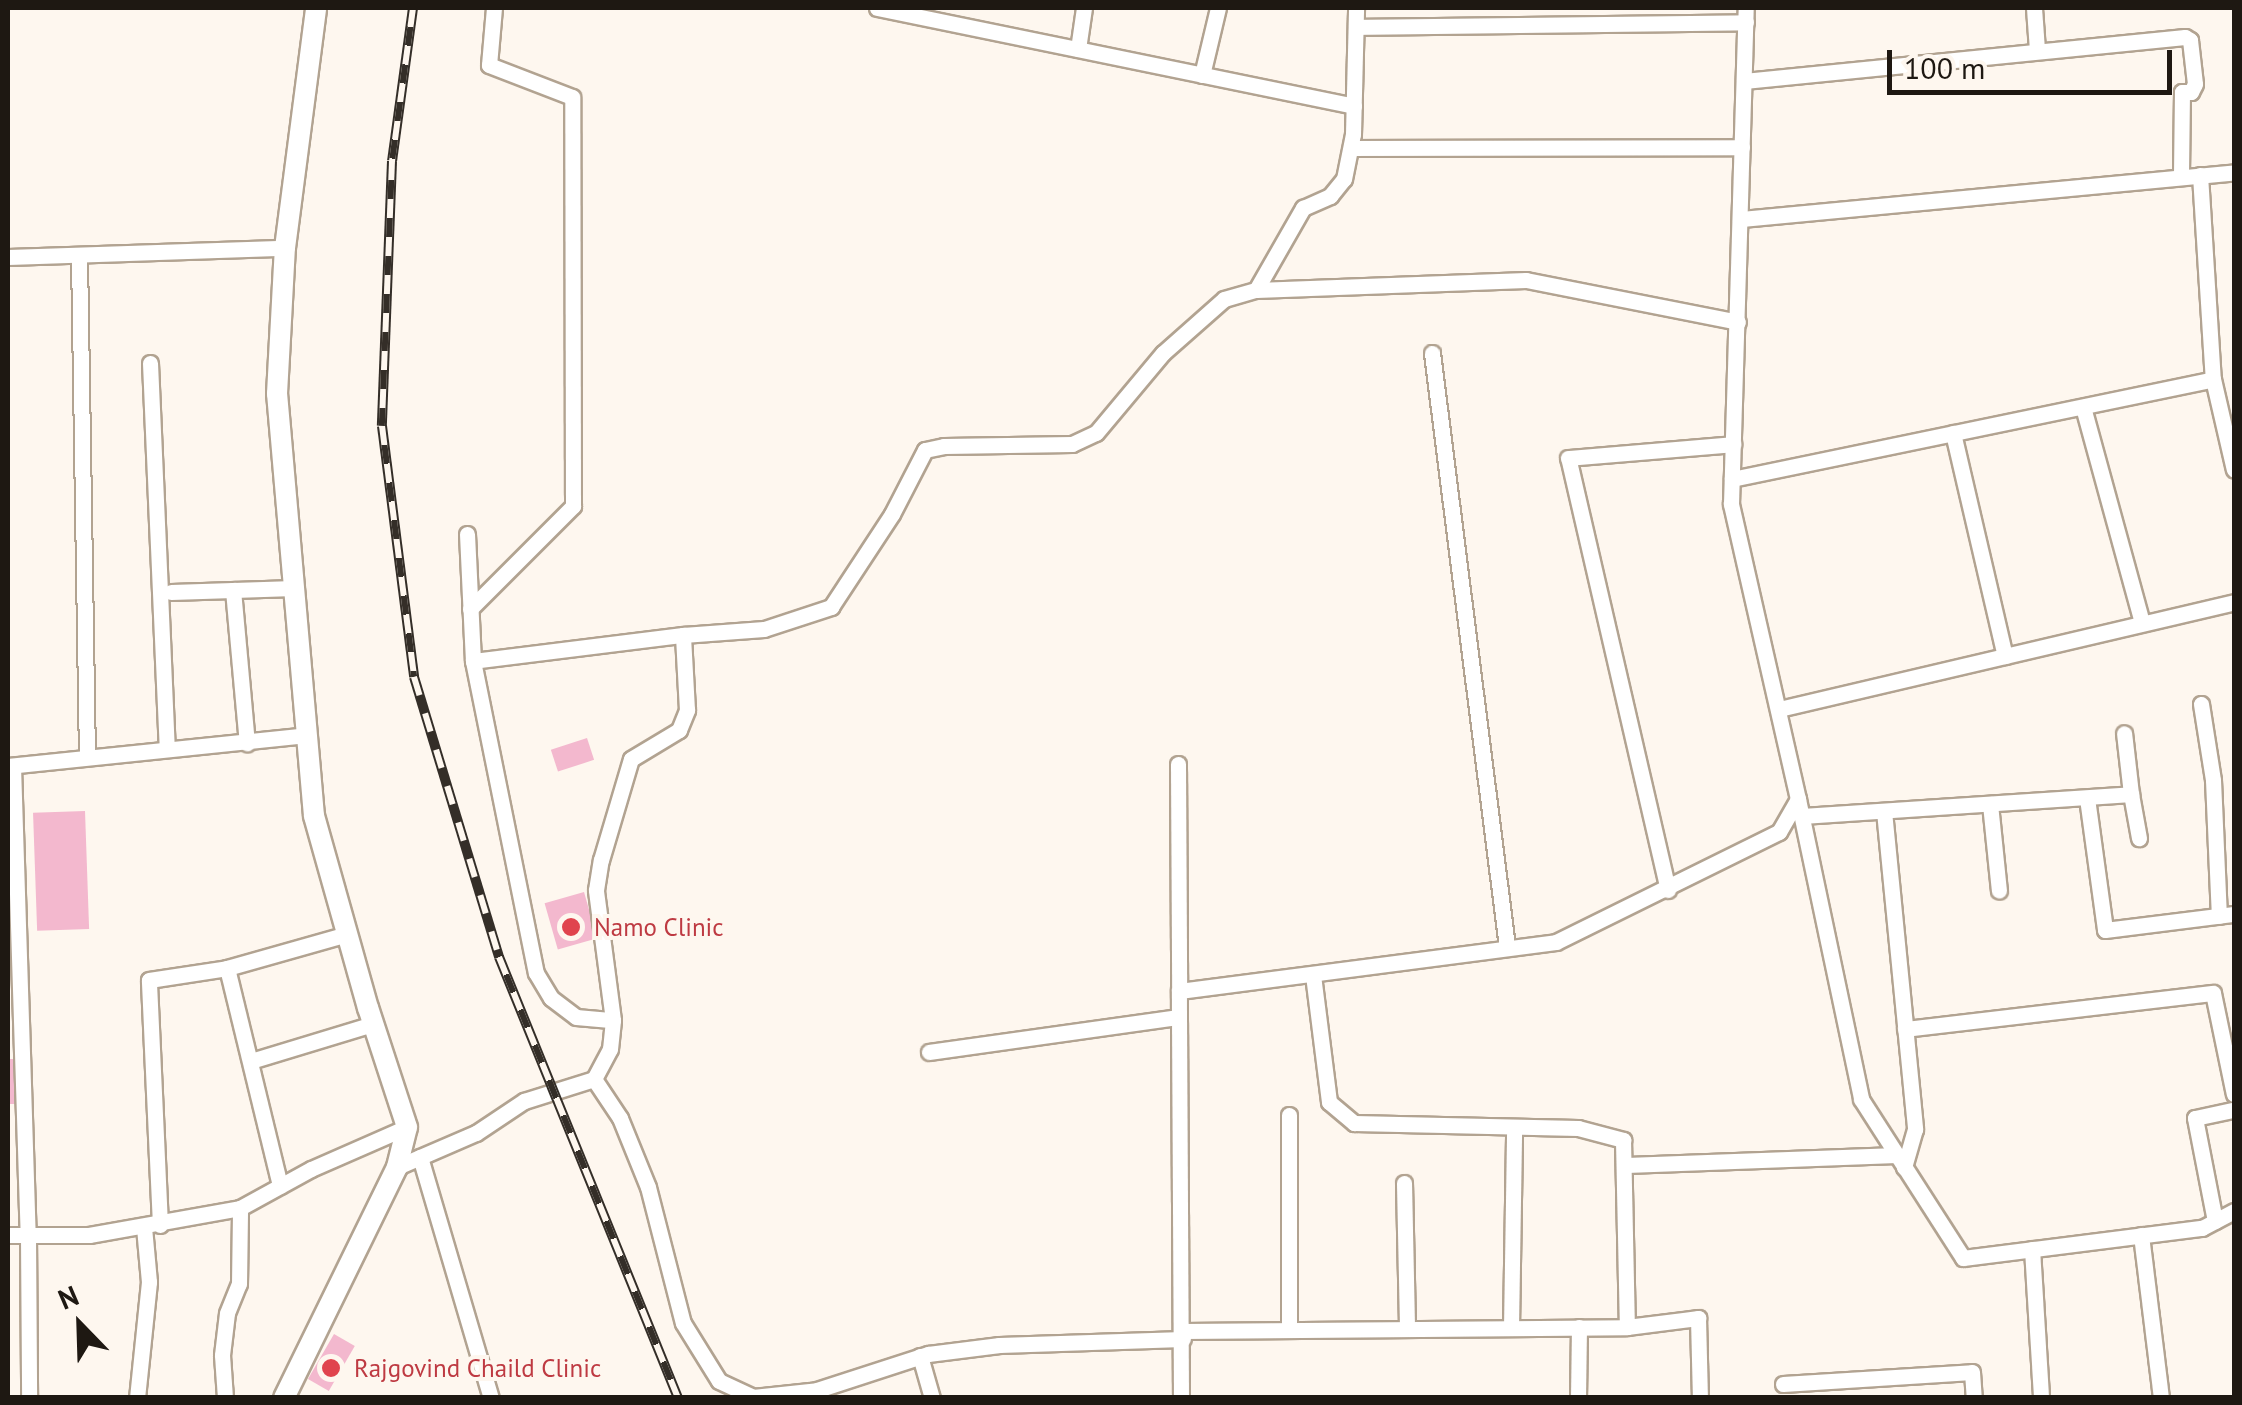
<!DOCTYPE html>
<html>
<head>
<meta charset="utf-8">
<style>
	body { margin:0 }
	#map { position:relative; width:2242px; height:1405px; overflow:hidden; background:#fef7ef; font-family:"PT Sans",sans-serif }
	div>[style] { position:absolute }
	.building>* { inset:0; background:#f3b8ce; transform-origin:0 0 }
	.roads { filter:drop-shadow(2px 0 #b2a391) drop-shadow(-2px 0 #b2a391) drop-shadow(0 2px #b2a391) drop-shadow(0 -2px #b2a391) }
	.street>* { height:15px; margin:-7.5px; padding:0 7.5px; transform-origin:7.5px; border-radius:7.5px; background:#fff }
	.secondary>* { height:20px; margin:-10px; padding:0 10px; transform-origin:10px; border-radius:10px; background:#fff }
	.rail>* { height:10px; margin-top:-5px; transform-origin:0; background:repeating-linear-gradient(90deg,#fef7ef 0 19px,#342e28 0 38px); box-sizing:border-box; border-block:2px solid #342e28 }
	.dots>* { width:28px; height:28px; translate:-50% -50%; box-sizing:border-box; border:5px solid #fef7ef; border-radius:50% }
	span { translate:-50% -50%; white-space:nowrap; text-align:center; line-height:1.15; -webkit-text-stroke:8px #fef7ef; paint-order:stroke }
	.health-label { font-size:25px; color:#be3a42 }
	.left { translate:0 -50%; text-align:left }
	.frame { position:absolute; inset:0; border:10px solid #1e1812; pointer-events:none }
	.north { position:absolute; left:30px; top:1275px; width:100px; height:100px; -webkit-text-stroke:8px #fef7ef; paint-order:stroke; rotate:337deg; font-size:28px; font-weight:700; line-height:40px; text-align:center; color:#1e1812 }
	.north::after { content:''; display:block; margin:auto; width:35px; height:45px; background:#1e1812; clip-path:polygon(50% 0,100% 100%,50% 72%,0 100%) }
	.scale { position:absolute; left:1887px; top:50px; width:285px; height:45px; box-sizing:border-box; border:5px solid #1e1812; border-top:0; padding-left:12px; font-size:30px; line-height:35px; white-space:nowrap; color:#1e1812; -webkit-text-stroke:8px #fef7ef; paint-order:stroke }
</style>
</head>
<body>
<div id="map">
	<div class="building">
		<div style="left:587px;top:738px;width:23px;height:38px;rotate:72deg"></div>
		<div style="left:85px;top:811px;width:118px;height:52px;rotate:88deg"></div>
		<div style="left:584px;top:892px;width:48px;height:41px;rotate:74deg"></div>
		<div style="clip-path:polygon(8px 1059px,17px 1059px,15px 1104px,8px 1104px)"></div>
		<div style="left:334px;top:1334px;width:24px;height:52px;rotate:30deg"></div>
	</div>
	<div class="roads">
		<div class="street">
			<div style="left:877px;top:8px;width:487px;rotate:11.6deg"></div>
			<div style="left:2034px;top:8px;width:42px;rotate:85.9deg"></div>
			<div style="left:1356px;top:27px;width:390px;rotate:-0.7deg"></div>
			<div style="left:1078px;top:49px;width:41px;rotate:-81.7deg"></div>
			<div style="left:1202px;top:75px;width:69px;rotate:-76.6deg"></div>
			<div style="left:1744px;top:81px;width:443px;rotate:-5.7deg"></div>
			<div style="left:2185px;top:37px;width:6px;rotate:31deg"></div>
			<div style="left:2190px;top:40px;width:44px;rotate:83.5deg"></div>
			<div style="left:2195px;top:84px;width:9px;rotate:117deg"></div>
			<div style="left:2191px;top:92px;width:9px;rotate:180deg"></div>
			<div style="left:2182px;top:92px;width:85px;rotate:90.7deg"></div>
			<div style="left:1351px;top:148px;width:391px;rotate:-0.1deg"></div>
			<div style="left:2200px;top:175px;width:204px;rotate:86.4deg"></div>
			<div style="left:2213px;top:379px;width:93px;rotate:77deg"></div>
			<div style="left:1741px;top:219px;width:495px;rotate:-5.4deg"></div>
			<div style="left:79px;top:255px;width:501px;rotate:89.09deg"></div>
			<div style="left:8px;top:257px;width:277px;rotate:-1.9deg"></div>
			<div style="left:1256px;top:290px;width:95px;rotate:-60.2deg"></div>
			<div style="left:1303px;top:208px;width:30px;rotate:-24deg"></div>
			<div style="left:1330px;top:196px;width:22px;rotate:-51deg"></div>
			<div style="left:1344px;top:179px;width:46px;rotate:-78.7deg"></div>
			<div style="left:1353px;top:134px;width:126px;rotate:-88.6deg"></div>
			<div style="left:1432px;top:353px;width:599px;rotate:82.8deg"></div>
			<div style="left:150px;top:363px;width:386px;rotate:87.5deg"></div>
			<div style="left:2083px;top:407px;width:224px;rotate:74.7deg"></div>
			<div style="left:1953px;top:433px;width:229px;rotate:76.9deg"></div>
			<div style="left:1732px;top:479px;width:491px;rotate:-11.7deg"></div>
			<div style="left:467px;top:534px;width:127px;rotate:87.3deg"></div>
			<div style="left:473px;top:661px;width:318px;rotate:78.6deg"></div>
			<div style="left:536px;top:973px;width:29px;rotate:59deg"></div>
			<div style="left:551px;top:998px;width:31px;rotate:37deg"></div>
			<div style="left:576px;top:1017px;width:37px;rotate:5deg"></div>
			<div style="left:233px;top:590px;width:61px;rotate:-1.9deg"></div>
			<div style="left:171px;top:592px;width:62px;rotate:-1.8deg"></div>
			<div style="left:233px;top:590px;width:154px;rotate:84.8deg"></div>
			<div style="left:470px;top:609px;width:146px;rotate:-45deg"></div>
			<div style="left:573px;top:506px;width:409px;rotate:-90.1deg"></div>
			<div style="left:572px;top:97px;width:89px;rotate:-158.9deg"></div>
			<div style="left:489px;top:65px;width:57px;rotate:-85deg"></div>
			<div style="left:473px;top:661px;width:212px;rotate:-7.1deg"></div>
			<div style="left:2201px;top:704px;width:77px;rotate:81deg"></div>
			<div style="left:2213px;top:780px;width:136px;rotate:87.5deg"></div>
			<div style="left:1779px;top:709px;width:467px;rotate:-13.2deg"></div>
			<div style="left:1178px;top:764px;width:227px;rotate:89.7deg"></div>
			<div style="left:8px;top:766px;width:300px;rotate:-5.9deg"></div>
			<div style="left:13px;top:766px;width:470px;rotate:88.2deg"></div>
			<div style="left:28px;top:1236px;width:162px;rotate:89.6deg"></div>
			<div style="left:2131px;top:794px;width:45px;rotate:79.7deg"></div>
			<div style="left:2087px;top:798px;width:133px;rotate:82.2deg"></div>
			<div style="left:2105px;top:930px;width:130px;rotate:-7.1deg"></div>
			<div style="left:1798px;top:799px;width:307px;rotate:78.1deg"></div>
			<div style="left:1861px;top:1099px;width:189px;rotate:57.3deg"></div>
			<div style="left:1963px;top:1258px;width:241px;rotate:-7.2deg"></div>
			<div style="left:2202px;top:1228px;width:36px;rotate:-28deg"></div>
			<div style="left:1990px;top:804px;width:87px;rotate:84.1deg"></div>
			<div style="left:1884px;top:811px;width:320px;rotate:84.4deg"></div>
			<div style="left:1915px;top:1129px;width:40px;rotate:106deg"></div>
			<div style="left:1802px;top:816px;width:330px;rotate:-3.8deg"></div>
			<div style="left:2131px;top:794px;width:61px;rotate:-96.5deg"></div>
			<div style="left:1668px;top:890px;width:443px;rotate:-103deg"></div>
			<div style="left:1568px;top:458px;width:166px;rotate:-4.8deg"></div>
			<div style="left:227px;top:968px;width:224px;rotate:76.3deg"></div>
			<div style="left:1313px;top:975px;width:128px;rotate:82.8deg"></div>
			<div style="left:1329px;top:1102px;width:33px;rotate:40deg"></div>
			<div style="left:1354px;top:1123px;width:224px;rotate:1.3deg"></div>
			<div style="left:1578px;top:1128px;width:47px;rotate:14.9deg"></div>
			<div style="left:1623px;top:1140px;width:187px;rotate:88.8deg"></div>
			<div style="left:1905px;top:1029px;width:310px;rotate:-6.7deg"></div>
			<div style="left:2213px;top:993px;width:103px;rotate:78.3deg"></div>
			<div style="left:929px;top:1052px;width:252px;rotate:-8deg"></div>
			<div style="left:251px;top:1061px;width:127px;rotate:-16.9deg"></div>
			<div style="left:594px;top:1079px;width:34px;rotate:-62deg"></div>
			<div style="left:610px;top:1049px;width:29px;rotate:-84deg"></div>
			<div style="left:613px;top:1020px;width:131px;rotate:-97.5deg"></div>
			<div style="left:596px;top:890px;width:30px;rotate:-81deg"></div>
			<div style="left:601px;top:860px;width:105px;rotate:-73.5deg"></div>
			<div style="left:631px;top:759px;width:56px;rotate:-31.1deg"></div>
			<div style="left:679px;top:730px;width:22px;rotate:-68deg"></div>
			<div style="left:687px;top:710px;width:75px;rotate:-93.1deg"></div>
			<div style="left:683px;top:635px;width:81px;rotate:-4.2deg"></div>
			<div style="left:764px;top:629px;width:71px;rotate:-18.2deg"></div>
			<div style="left:831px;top:607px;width:111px;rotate:-56.7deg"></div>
			<div style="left:892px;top:514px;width:72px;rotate:-62.7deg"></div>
			<div style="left:925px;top:450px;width:19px;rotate:-12deg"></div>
			<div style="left:944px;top:446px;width:128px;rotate:-0.9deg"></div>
			<div style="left:1072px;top:444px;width:26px;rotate:-25deg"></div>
			<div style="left:1096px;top:433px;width:104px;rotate:-50.1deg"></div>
			<div style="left:1163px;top:353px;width:81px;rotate:-41.5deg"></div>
			<div style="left:1224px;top:299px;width:33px;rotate:-16deg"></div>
			<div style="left:1256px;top:290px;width:270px;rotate:-2.1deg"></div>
			<div style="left:1526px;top:280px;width:216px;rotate:11.2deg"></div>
			<div style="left:420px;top:1157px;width:251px;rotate:73.6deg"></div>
			<div style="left:1627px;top:1165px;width:269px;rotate:-2.1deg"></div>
			<div style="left:397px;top:1167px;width:86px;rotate:-23.3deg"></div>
			<div style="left:476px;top:1133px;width:58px;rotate:-33.7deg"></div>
			<div style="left:524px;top:1101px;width:73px;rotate:-17.4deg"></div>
			<div style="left:594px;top:1079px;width:47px;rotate:56.3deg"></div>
			<div style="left:620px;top:1118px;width:74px;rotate:67.9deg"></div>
			<div style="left:648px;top:1187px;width:140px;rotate:75.6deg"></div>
			<div style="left:683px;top:1323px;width:68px;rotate:58.2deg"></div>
			<div style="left:719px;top:1381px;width:38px;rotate:25deg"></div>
			<div style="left:753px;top:1397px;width:64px;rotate:-6.2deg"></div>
			<div style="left:817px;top:1390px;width:117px;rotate:-18deg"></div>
			<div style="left:928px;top:1354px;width:72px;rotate:-7.2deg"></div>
			<div style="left:999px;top:1345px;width:184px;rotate:-1.9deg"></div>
			<div style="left:1404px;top:1183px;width:146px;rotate:88.8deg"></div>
			<div style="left:2215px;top:1221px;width:105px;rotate:-101deg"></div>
			<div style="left:2195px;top:1118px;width:40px;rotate:-12deg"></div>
			<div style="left:160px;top:1225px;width:245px;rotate:-92.6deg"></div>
			<div style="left:149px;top:980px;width:79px;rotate:-8.7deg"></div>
			<div style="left:227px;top:968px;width:125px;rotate:-15.8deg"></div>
			<div style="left:8px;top:1235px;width:81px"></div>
			<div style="left:89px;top:1235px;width:153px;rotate:-10.1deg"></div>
			<div style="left:240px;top:1208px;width:81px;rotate:-28.8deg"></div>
			<div style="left:311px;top:1169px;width:105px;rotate:-23.6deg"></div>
			<div style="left:2141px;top:1235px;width:164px;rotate:83deg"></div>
			<div style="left:2032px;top:1249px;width:149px;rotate:86.5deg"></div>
			<div style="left:1511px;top:1328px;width:201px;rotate:-89.1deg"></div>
			<div style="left:1289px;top:1330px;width:215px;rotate:-90deg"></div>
			<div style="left:1183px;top:1331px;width:444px;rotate:-0.5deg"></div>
			<div style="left:1627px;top:1327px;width:72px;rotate:-7.2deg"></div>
			<div style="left:1698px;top:1318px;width:80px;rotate:88.6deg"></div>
			<div style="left:920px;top:1356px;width:44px;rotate:74.1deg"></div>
			<div style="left:1783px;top:1384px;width:189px;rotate:-3.6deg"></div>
			<div style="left:1972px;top:1372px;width:26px;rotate:86deg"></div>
			<div style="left:137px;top:1398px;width:117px;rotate:-84.1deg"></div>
			<div style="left:149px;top:1282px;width:55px;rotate:-95.2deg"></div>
			<div style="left:225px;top:1398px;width:43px;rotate:-94deg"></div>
			<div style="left:222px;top:1355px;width:42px;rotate:-83.2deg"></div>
			<div style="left:227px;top:1313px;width:31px;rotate:-68deg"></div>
			<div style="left:239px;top:1284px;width:76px;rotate:-89.2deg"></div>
			<div style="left:1181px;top:1398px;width:407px;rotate:-90.3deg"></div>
			<div style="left:1179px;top:991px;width:380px;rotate:-7.4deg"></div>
			<div style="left:1556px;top:942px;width:249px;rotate:-26.3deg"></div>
			<div style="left:1779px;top:832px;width:38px;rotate:-60deg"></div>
			<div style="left:1798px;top:799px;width:303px;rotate:-102.8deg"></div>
			<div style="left:1731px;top:504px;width:496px;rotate:-88.3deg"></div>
			<div style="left:1578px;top:1398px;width:71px;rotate:-89.2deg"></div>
		</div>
		<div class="secondary">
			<div style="left:284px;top:1398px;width:257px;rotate:-63.9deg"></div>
			<div style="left:397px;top:1167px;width:41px;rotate:-76deg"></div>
			<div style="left:407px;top:1127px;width:125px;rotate:-108.1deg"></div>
			<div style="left:368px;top:1008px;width:199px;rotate:-105.7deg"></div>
			<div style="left:314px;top:816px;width:424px;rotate:-95deg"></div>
			<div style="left:277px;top:394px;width:146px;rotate:-86.9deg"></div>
			<div style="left:285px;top:248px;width:242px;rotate:-82.6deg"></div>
		</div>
	</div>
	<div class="rail">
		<div style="left:413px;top:8px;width:154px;rotate:97.8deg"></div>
		<div style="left:392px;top:161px;width:265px;rotate:92.2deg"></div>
		<div style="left:382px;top:426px;width:253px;rotate:82.7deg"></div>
		<div style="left:414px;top:677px;width:293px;rotate:73.1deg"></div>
		<div style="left:499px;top:957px;width:476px;rotate:67.9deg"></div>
	</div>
	<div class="dots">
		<div style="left:571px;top:927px;background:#e0444e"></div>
		<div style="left:331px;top:1368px;background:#e0444e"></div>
	</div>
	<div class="health-label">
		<span class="left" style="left:594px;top:927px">Namo Clinic</span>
		<span class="left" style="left:354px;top:1368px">Rajgovind Chaild Clinic</span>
	</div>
	<div class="frame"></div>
	<div class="north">N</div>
	<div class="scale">100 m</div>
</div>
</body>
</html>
